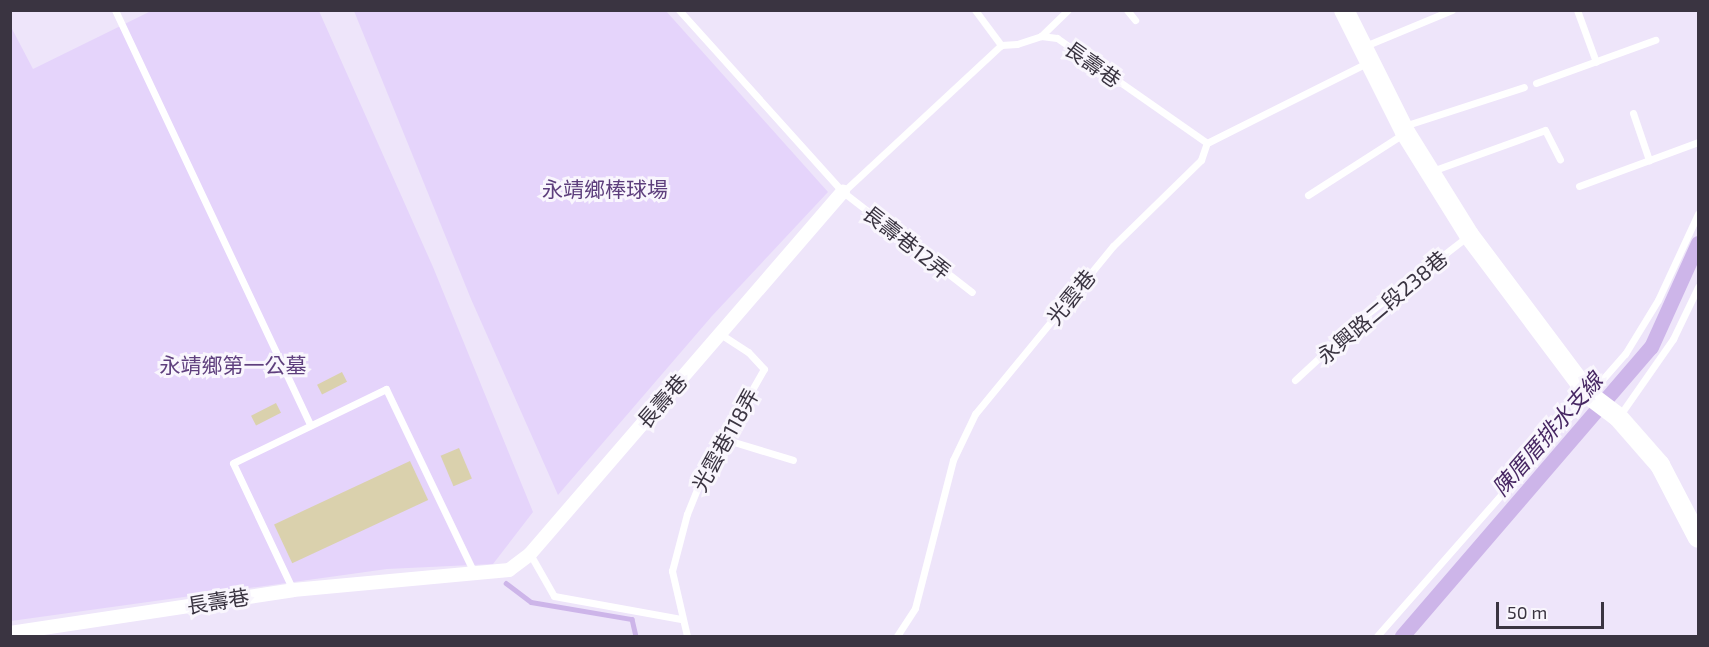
<!DOCTYPE html>
<html>
<head>
<meta charset="utf-8">
<style>
	body { margin:0 }
	#map { position:relative; width:1709px; height:647px; overflow:hidden; background:#eee5fa; font-family:"Exo 2","Noto Sans TC",sans-serif }
	div>[style] { position:absolute }
	.green>* { inset:0; background:#e5d4fb }
	.stream>* { height:4.5px; margin:-2.25px; padding:0 2.25px; transform-origin:2.25px; border-radius:2.25px; background:#cdb5e9 }
	.canal>* { height:15px; margin:-7.5px; padding:0 7.5px; transform-origin:7.5px; border-radius:7.5px; background:#cdb5e9 }
	.building>* { inset:0; background:#dad1ad; transform-origin:0 0 }
	.lane>* { height:7px; margin:-3.5px; padding:0 3.5px; transform-origin:3.5px; border-radius:3.5px; background:#fff }
	.street>* { height:14px; margin:-7px; padding:0 7px; transform-origin:7px; border-radius:7px; background:#fff }
	.secondary>* { height:20px; margin:-10px; padding:0 10px; transform-origin:10px; border-radius:10px; background:#fff }
	span { translate:-50% -50%; white-space:nowrap; text-align:center; line-height:1.15; -webkit-text-stroke:6px #f9f6fd; paint-order:stroke }
	.street-label { font-size:21px; color:#3a3441 }
	.park-label { font-size:21px; color:#5e3f7d }
	.water-label { font-size:22px; color:#472763; font-style:italic }
	.frame { position:absolute; inset:0; border:12px solid #3a3441; pointer-events:none }
	.scale { position:absolute; left:1496px; top:602px; width:108px; height:27px; box-sizing:border-box; border:3px solid #3a3441; border-top:0; padding-left:8px; font-size:18px; line-height:21px; white-space:nowrap; color:#3a3441; -webkit-text-stroke:4px #f9f6fd; paint-order:stroke }
</style>
</head>
<body>
<div id="map">
	<div class="green">
		<div style="clip-path:polygon(151px 11px,319px 11px,433px 267px,533px 512px,493px 564px,387px 569px,11px 621px,10px 25px,33px 69px)"></div>
		<div style="clip-path:polygon(354px 11px,666px 11px,828px 192px,712px 316px,558px 495px,471px 299px)"></div>
	</div>
	<div class="stream">
		<div style="left:506px;top:583px;width:31px;rotate:37deg"></div>
		<div style="left:531px;top:602px;width:102px;rotate:9.6deg"></div>
		<div style="left:632px;top:619px;width:17px;rotate:77deg"></div>
	</div>
	<div class="canal">
		<div style="left:1402px;top:636px;width:381px;rotate:-49.3deg"></div>
		<div style="left:1651px;top:347px;width:114px;rotate:-65.7deg"></div>
	</div>
	<div class="building">
		<div style="left:342px;top:372px;width:11px;height:28px;rotate:63deg"></div>
		<div style="left:276px;top:403px;width:11px;height:28px;rotate:63deg"></div>
		<div style="left:459px;top:448px;width:33px;height:20px;rotate:67deg"></div>
		<div style="left:410px;top:461px;width:43px;height:150px;rotate:65deg"></div>
	</div>
	<div class="lane">
		<div style="left:115px;top:10px;width:459px;rotate:64.8deg"></div>
		<div style="left:679px;top:10px;width:245px;rotate:48deg"></div>
		<div style="left:843px;top:192px;width:163px;rotate:37.8deg"></div>
		<div style="left:975px;top:10px;width:44px;rotate:53.4deg"></div>
		<div style="left:1127px;top:10px;width:13px;rotate:51deg"></div>
		<div style="left:1577px;top:10px;width:55px;rotate:69.9deg"></div>
		<div style="left:1041px;top:36px;width:37px;rotate:-44deg"></div>
		<div style="left:1365px;top:46px;width:94px;rotate:-22.5deg"></div>
		<div style="left:1536px;top:83px;width:127px;rotate:-19.9deg"></div>
		<div style="left:1633px;top:113px;width:50px;rotate:71.2deg"></div>
		<div style="left:1404px;top:126px;width:126px;rotate:-18deg"></div>
		<div style="left:1432px;top:171px;width:120px;rotate:-19.9deg"></div>
		<div style="left:1545px;top:130px;width:33px;rotate:63deg"></div>
		<div style="left:1579px;top:186px;width:127px;rotate:-20.3deg"></div>
		<div style="left:843px;top:192px;width:216px;rotate:-42.9deg"></div>
		<div style="left:1001px;top:45px;width:16px;rotate:-4deg"></div>
		<div style="left:1017px;top:44px;width:25px;rotate:-18deg"></div>
		<div style="left:1041px;top:36px;width:16px;rotate:7deg"></div>
		<div style="left:1057px;top:38px;width:183px;rotate:35deg"></div>
		<div style="left:1308px;top:195px;width:113px;rotate:-32.7deg"></div>
		<div style="left:1295px;top:380px;width:93px;rotate:-42.8deg"></div>
		<div style="left:1363px;top:317px;width:133px;rotate:-37.6deg"></div>
		<div style="left:1620px;top:415px;width:93px;rotate:-55.1deg"></div>
		<div style="left:1673px;top:339px;width:58px;rotate:-64.3deg"></div>
		<div style="left:724px;top:439px;width:72px;rotate:16.9deg"></div>
		<div style="left:530px;top:554px;width:48px;rotate:60.3deg"></div>
		<div style="left:554px;top:596px;width:129px;rotate:10.3deg"></div>
		<div style="left:293px;top:590px;width:140px;rotate:-115.3deg"></div>
		<div style="left:233px;top:463px;width:170px;rotate:-25.8deg"></div>
		<div style="left:386px;top:389px;width:206px;rotate:64.4deg"></div>
		<div style="left:687px;top:636px;width:67px;rotate:-103deg"></div>
		<div style="left:672px;top:571px;width:59px;rotate:-75.3deg"></div>
		<div style="left:687px;top:514px;width:35px;rotate:-68deg"></div>
		<div style="left:700px;top:481px;width:129px;rotate:-60.3deg"></div>
		<div style="left:764px;top:369px;width:23px;rotate:-133deg"></div>
		<div style="left:748px;top:352px;width:33px;rotate:-147deg"></div>
		<div style="left:897px;top:636px;width:33px;rotate:-57deg"></div>
		<div style="left:915px;top:608px;width:153px;rotate:-75.6deg"></div>
		<div style="left:953px;top:460px;width:51px;rotate:-64.4deg"></div>
		<div style="left:975px;top:414px;width:217px;rotate:-50.6deg"></div>
		<div style="left:1113px;top:246px;width:123px;rotate:-44.3deg"></div>
		<div style="left:1201px;top:160px;width:18px;rotate:-71deg"></div>
		<div style="left:1207px;top:143px;width:179px;rotate:-26.6deg"></div>
		<div style="left:1377px;top:636px;width:376px;rotate:-48.7deg"></div>
		<div style="left:1625px;top:354px;width:63px;rotate:-58.6deg"></div>
		<div style="left:1658px;top:300px;width:95px;rotate:-65.1deg"></div>
	</div>
	<div class="street">
		<div style="left:10px;top:633px;width:286px;rotate:-8.6deg"></div>
		<div style="left:293px;top:590px;width:217px;rotate:-5.3deg"></div>
		<div style="left:509px;top:570px;width:26px;rotate:-37deg"></div>
		<div style="left:530px;top:554px;width:479px;rotate:-49.2deg"></div>
	</div>
	<div class="secondary">
		<div style="left:1344px;top:10px;width:136px;rotate:63.4deg"></div>
		<div style="left:1405px;top:132px;width:121px;rotate:58.1deg"></div>
		<div style="left:1469px;top:235px;width:200px;rotate:53.1deg"></div>
		<div style="left:1589px;top:395px;width:36px;rotate:37deg"></div>
		<div style="left:1618px;top:417px;width:64px;rotate:48.8deg"></div>
		<div style="left:1660px;top:465px;width:82px;rotate:62.5deg"></div>
	</div>
	<div class="street-label">
		<span style="left:1093px;top:64px;rotate:35deg">長壽巷</span>
		<span style="left:907px;top:242px;rotate:38deg">長壽巷12弄</span>
		<span style="left:1071px;top:297px;rotate:-51deg">光雲巷</span>
		<span style="left:1382px;top:307px;rotate:-40deg">永興路二段238巷</span>
		<span style="left:662px;top:401px;rotate:-49deg">長壽巷</span>
		<span style="left:725px;top:440px;rotate:-61deg">光雲巷118弄</span>
		<span style="left:218px;top:601px;rotate:-9deg">長壽巷</span>
	</div>
	<div class="park-label">
		<span style="left:605px;top:189px">永靖鄉棒球場</span>
		<span style="left:233px;top:365px">永靖鄉第一公墓</span>
	</div>
	<div class="water-label">
		<span style="left:1547px;top:434px;rotate:-49deg">陳厝厝排水支線</span>
	</div>
	<div class="frame"></div>
	<div class="scale">50 m</div>
</div>
</body>
</html>
